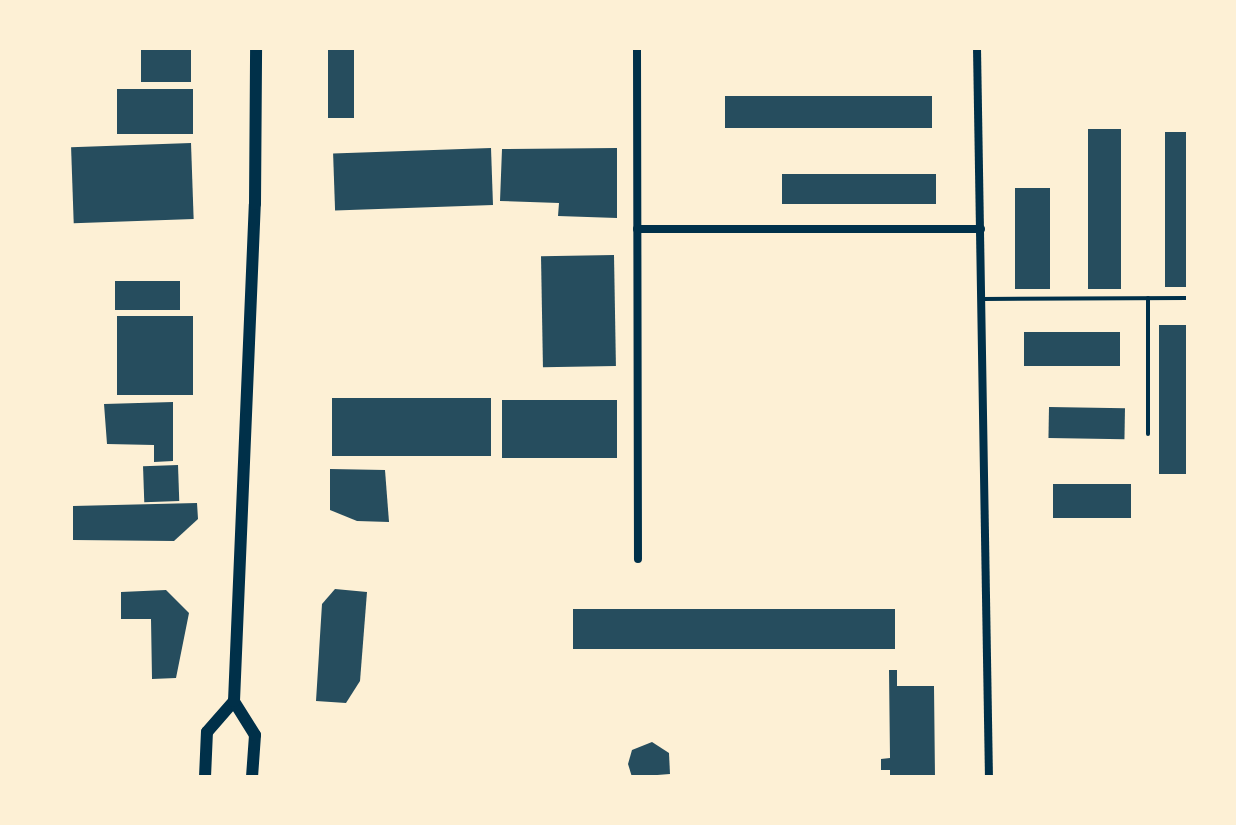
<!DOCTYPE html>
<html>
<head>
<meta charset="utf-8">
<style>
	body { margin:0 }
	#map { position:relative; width:1236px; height:825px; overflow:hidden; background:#fdf0d5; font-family:"PT Sans",sans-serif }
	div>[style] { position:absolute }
	.building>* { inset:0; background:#264d5e; transform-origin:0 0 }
	.service>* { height:4px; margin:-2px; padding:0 2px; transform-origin:2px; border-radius:2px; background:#003049 }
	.minor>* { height:8px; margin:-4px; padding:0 4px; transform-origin:4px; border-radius:4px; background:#003049 }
	.secondary>* { height:12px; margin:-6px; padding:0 6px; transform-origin:6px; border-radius:6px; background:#003049 }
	span { translate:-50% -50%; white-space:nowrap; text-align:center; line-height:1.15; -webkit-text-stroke:6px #fdf0d5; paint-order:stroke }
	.frame { position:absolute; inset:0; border:50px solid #fdf0d5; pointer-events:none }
</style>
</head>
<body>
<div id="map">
	<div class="building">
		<div style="left:141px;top:48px;width:50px;height:34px"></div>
		<div style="left:328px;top:48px;width:26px;height:70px"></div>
		<div style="left:117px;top:89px;width:76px;height:45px"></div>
		<div style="left:725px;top:96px;width:207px;height:32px"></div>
		<div style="left:1088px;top:129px;width:33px;height:160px"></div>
		<div style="left:1165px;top:132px;width:23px;height:155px"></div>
		<div style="left:191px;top:143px;width:76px;height:120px;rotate:88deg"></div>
		<div style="left:491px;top:148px;width:57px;height:158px;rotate:88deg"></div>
		<div style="clip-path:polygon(617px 148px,617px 218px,558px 216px,559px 203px,500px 201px,502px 149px)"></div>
		<div style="left:936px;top:174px;width:30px;height:154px;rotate:90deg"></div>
		<div style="left:1015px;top:188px;width:35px;height:101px"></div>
		<div style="left:614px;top:255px;width:111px;height:73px;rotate:89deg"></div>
		<div style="left:115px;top:281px;width:65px;height:29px"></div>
		<div style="left:193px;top:316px;width:79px;height:76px;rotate:90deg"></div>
		<div style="left:1159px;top:325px;width:29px;height:149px"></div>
		<div style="left:1024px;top:332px;width:96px;height:34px"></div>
		<div style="left:332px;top:398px;width:159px;height:58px"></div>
		<div style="left:502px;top:400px;width:115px;height:58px"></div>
		<div style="clip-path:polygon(173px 402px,173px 461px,154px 462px,154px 445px,107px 444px,104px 404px)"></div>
		<div style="left:1049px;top:407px;width:76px;height:31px;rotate:1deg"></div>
		<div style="left:178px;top:465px;width:36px;height:35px;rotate:88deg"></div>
		<div style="clip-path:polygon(330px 469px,385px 470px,389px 522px,357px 521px,330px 510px)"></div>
		<div style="left:1131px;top:484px;width:34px;height:78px;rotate:90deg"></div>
		<div style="clip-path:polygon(197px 503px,198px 519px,174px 541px,73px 540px,73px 506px)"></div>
		<div style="clip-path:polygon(335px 589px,367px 592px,360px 681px,346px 703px,316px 701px,322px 604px)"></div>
		<div style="clip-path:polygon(166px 590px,189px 613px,176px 678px,152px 679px,151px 619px,121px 619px,121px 592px)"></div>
		<div style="left:573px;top:609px;width:322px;height:40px"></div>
		<div style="clip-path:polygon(889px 670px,897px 670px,897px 686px,934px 686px,935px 777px,890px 777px,890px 770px,881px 770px,881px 759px,890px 758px)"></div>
		<div style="clip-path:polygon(652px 742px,669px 753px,670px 774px,632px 777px,628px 764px,632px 750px)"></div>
	</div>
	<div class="service">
		<div style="left:1148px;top:298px;width:136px;rotate:90deg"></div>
		<div style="left:982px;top:299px;width:206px;rotate:-0.3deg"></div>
	</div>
	<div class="minor">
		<div style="left:637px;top:48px;width:511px;rotate:89.89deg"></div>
		<div style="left:977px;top:48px;width:729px;rotate:89.06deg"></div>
		<div style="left:637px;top:229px;width:344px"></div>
	</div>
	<div class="secondary">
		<div style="left:205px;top:777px;width:45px;rotate:-87.5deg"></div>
		<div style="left:207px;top:732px;width:41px;rotate:-48.9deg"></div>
		<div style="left:252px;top:777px;width:42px;rotate:-85.9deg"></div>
		<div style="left:255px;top:735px;width:40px;rotate:-122deg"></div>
		<div style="left:234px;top:701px;width:497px;rotate:-87.6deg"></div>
		<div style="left:255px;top:204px;width:156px;rotate:-89.6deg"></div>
	</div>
	<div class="frame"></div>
</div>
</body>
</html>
